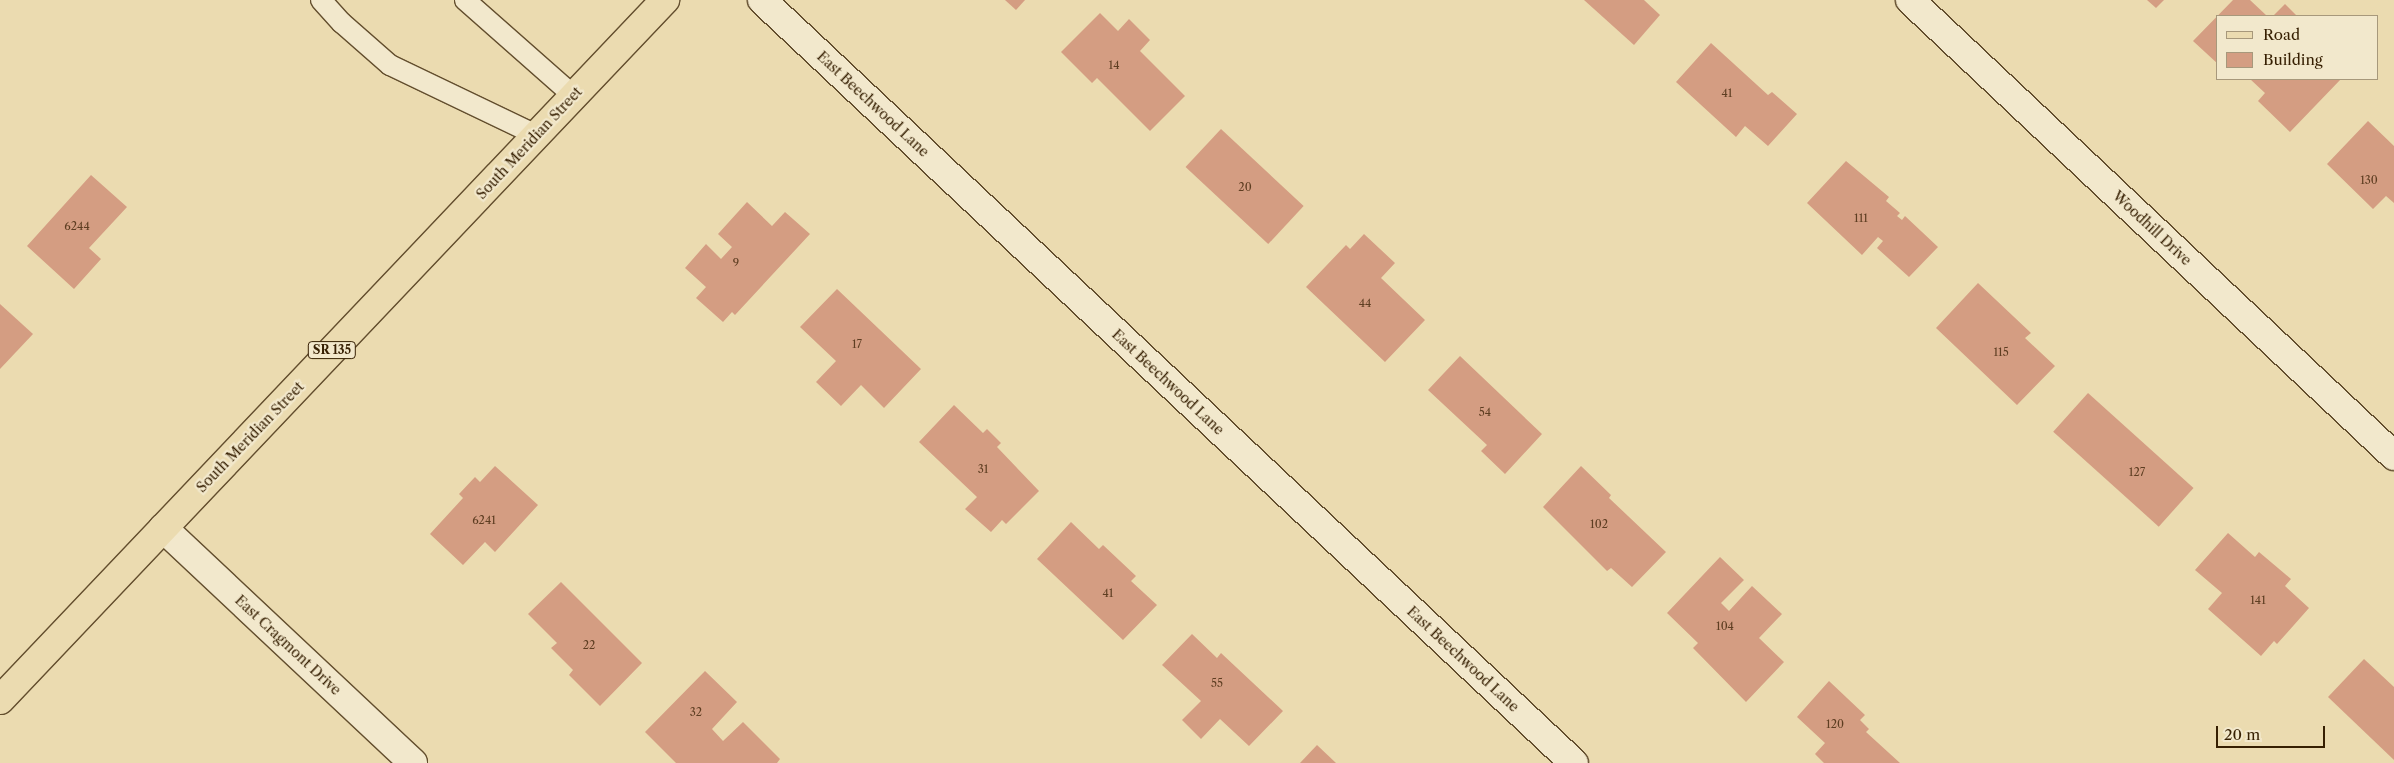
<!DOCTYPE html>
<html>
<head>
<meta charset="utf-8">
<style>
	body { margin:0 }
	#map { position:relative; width:2394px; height:763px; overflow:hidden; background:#ebdbb0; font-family:"Libre Caslon Text",serif }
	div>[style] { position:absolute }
	.building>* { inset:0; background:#d49d82; transform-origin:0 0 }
	.roads { filter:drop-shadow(1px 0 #634e2e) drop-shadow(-1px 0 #634e2e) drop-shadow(0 1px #634e2e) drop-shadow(0 -1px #634e2e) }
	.lane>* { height:20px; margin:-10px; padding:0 10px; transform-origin:10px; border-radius:10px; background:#f2e8cc }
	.street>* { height:28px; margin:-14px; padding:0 14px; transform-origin:14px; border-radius:14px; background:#f2e8cc }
	.primary>* { height:28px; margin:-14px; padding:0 14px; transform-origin:14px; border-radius:14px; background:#ebdbb0 }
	span { translate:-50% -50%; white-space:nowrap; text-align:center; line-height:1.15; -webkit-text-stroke:4.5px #f2e8cc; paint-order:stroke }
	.number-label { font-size:11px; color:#5e3e22 }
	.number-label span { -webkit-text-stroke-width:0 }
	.shield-label span { padding:1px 4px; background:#f2e8cc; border:1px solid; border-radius:4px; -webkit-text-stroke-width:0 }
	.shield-label { font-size:12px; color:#361f02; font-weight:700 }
	.street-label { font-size:14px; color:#361f02 }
	.legend { position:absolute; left:2216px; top:15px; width:162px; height:65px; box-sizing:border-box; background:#f2e8cc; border:1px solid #a7987b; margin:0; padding:6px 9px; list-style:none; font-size:15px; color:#361f02 }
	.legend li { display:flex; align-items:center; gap:10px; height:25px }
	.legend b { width:25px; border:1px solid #a7987b }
	.scale { position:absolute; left:2216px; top:726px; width:109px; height:22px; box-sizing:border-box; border:2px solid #361f02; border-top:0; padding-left:6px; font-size:15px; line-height:18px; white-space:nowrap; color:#361f02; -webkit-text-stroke:4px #f2e8cc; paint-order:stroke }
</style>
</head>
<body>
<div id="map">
	<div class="building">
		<div style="clip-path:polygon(1005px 0,1025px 0,1016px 10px)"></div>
		<div style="clip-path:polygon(1584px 0,1644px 0,1660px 15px,1634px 45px)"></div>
		<div style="clip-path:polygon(2147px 0,2164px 0,2156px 8px)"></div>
		<div style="clip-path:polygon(2233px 0,2250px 0,2267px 16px,2218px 16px,2218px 64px,2193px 41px)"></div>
		<div style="clip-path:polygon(2285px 4px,2297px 16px,2273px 16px)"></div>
		<div style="clip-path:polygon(1100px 13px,1118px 31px,1129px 19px,1150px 40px,1140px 51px,1185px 96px,1150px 131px,1097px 78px,1092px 83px,1061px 52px)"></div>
		<div style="clip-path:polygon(1711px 43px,1768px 95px,1772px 92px,1797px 114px,1768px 146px,1745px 126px,1736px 137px,1676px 82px)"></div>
		<div style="clip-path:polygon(2250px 79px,2341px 79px,2290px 132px,2258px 101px,2265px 93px)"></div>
		<div style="clip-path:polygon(2368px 121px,2394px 146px,2394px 203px,2386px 196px,2373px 209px,2327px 164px)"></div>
		<div style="left:1221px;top:129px;width:113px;height:52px;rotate:43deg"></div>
		<div style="clip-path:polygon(1846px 161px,1889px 197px,1886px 201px,1900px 213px,1897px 216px,1902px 220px,1905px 216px,1938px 247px,1909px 277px,1877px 248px,1883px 241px,1878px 237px,1862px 255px,1807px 203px)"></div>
		<div style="clip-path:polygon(91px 175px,127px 207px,89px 248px,101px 259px,74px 289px,27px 246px)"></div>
		<div style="clip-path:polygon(747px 202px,772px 226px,785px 212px,810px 234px,735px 315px,732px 312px,723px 322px,696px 298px,706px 287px,685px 268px,706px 244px,721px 259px,732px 247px,718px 234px)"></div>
		<div style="clip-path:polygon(1364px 234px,1395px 263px,1381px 278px,1425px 320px,1385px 362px,1306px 287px,1346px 245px,1350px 249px)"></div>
		<div style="clip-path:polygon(1978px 283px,2031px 333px,2025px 338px,2055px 366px,2017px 405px,1936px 328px)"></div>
		<div style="clip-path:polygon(837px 289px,921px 369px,884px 408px,861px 385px,841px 406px,816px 382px,836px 361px,800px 327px)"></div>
		<div style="clip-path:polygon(0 304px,33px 334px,0 369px)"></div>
		<div style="clip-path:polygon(1460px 356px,1542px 434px,1505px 474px,1481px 451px,1487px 445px,1428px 390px)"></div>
		<div style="left:2088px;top:393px;width:142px;height:52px;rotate:42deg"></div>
		<div style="clip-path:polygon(954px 405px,983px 433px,987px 429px,1001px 443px,997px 447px,1039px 491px,1006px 524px,1002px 520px,991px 532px,965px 509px,977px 497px,919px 442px)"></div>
		<div style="clip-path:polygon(495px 466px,538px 505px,495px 552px,485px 542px,463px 565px,430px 534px,463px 498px,459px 494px,475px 477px,480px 482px)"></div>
		<div style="clip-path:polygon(1581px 466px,1611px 495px,1609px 498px,1666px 552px,1632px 587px,1611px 568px,1607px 571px,1543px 507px)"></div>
		<div style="clip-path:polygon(1071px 522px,1099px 549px,1103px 545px,1136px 576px,1131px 581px,1157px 605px,1123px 640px,1037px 559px)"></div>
		<div style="clip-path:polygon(2228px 533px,2255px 557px,2259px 552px,2291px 579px,2285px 586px,2309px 608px,2277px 644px,2274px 641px,2261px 656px,2208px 609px,2222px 593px,2195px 570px)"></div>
		<div style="clip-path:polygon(1720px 557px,1744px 580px,1721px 603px,1729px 611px,1752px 586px,1782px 614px,1759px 638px,1784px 662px,1746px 702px,1693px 648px,1698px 643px,1667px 613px)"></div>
		<div style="clip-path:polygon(561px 582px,642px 663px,600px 706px,569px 675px,573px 670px,551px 648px,557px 643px,528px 614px)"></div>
		<div style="clip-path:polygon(1192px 634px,1217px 658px,1221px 653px,1283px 711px,1249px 746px,1220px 719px,1201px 739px,1182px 720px,1201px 701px,1162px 665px)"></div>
		<div style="clip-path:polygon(2364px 659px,2394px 687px,2394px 760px,2328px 697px)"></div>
		<div style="clip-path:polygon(705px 671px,737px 702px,712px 729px,723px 741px,743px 722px,780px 759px,777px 763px,676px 763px,645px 732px)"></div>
		<div style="clip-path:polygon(1829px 681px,1865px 715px,1860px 720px,1869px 729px,1866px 732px,1900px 763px,1824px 763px,1815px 754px,1825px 743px,1797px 717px)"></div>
		<div style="clip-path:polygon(1317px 745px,1336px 763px,1300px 763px)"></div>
	</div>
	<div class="roads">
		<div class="lane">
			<div style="left:321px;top:0;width:31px;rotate:48deg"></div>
			<div style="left:342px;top:23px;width:64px;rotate:41.2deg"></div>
			<div style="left:390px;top:65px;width:162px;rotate:25.6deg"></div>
			<div style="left:465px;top:0;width:145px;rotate:41.4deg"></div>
		</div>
		<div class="street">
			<div style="left:762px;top:0;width:1114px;rotate:43.22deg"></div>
			<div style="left:1910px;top:0;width:665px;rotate:43.29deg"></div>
			<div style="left:163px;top:528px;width:343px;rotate:43.2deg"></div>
		</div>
		<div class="primary">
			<div style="left:0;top:700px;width:966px;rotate:-46.47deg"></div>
		</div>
	</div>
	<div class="number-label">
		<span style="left:1114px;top:65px">14</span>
		<span style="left:1727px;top:93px">41</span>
		<span style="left:2369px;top:180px">130</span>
		<span style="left:1245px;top:187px">20</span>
		<span style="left:1861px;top:218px">111</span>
		<span style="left:77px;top:226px">6244</span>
		<span style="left:736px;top:263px">9</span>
		<span style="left:1365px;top:303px">44</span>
		<span style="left:857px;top:344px">17</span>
		<span style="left:2001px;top:352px">115</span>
		<span style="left:1485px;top:412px">54</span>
		<span style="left:983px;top:469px">31</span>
		<span style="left:2137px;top:472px">127</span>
		<span style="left:484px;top:520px">6241</span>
		<span style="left:1599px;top:524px">102</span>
		<span style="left:1108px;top:593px">41</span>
		<span style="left:2258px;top:600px">141</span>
		<span style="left:1725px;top:626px">104</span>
		<span style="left:589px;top:645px">22</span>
		<span style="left:1217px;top:683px">55</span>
		<span style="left:696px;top:712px">32</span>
		<span style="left:1835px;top:724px">120</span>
	</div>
	<div class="shield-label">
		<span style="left:332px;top:350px">SR 135</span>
	</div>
	<div class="street-label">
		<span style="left:873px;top:104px;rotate:43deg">East Beechwood Lane</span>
		<span style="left:529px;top:143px;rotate:-47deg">South Meridian Street</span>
		<span style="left:2152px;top:228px;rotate:43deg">Woodhill Drive</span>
		<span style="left:1168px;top:382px;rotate:43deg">East Beechwood Lane</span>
		<span style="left:250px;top:437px;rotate:-46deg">South Meridian Street</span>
		<span style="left:288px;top:645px;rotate:43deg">East Cragmont Drive</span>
		<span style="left:1463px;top:659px;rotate:43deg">East Beechwood Lane</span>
	</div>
	<ul class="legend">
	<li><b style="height:6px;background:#ebdbb0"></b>Road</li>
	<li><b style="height:14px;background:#d49d82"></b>Building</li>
	</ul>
	<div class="scale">20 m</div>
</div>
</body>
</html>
